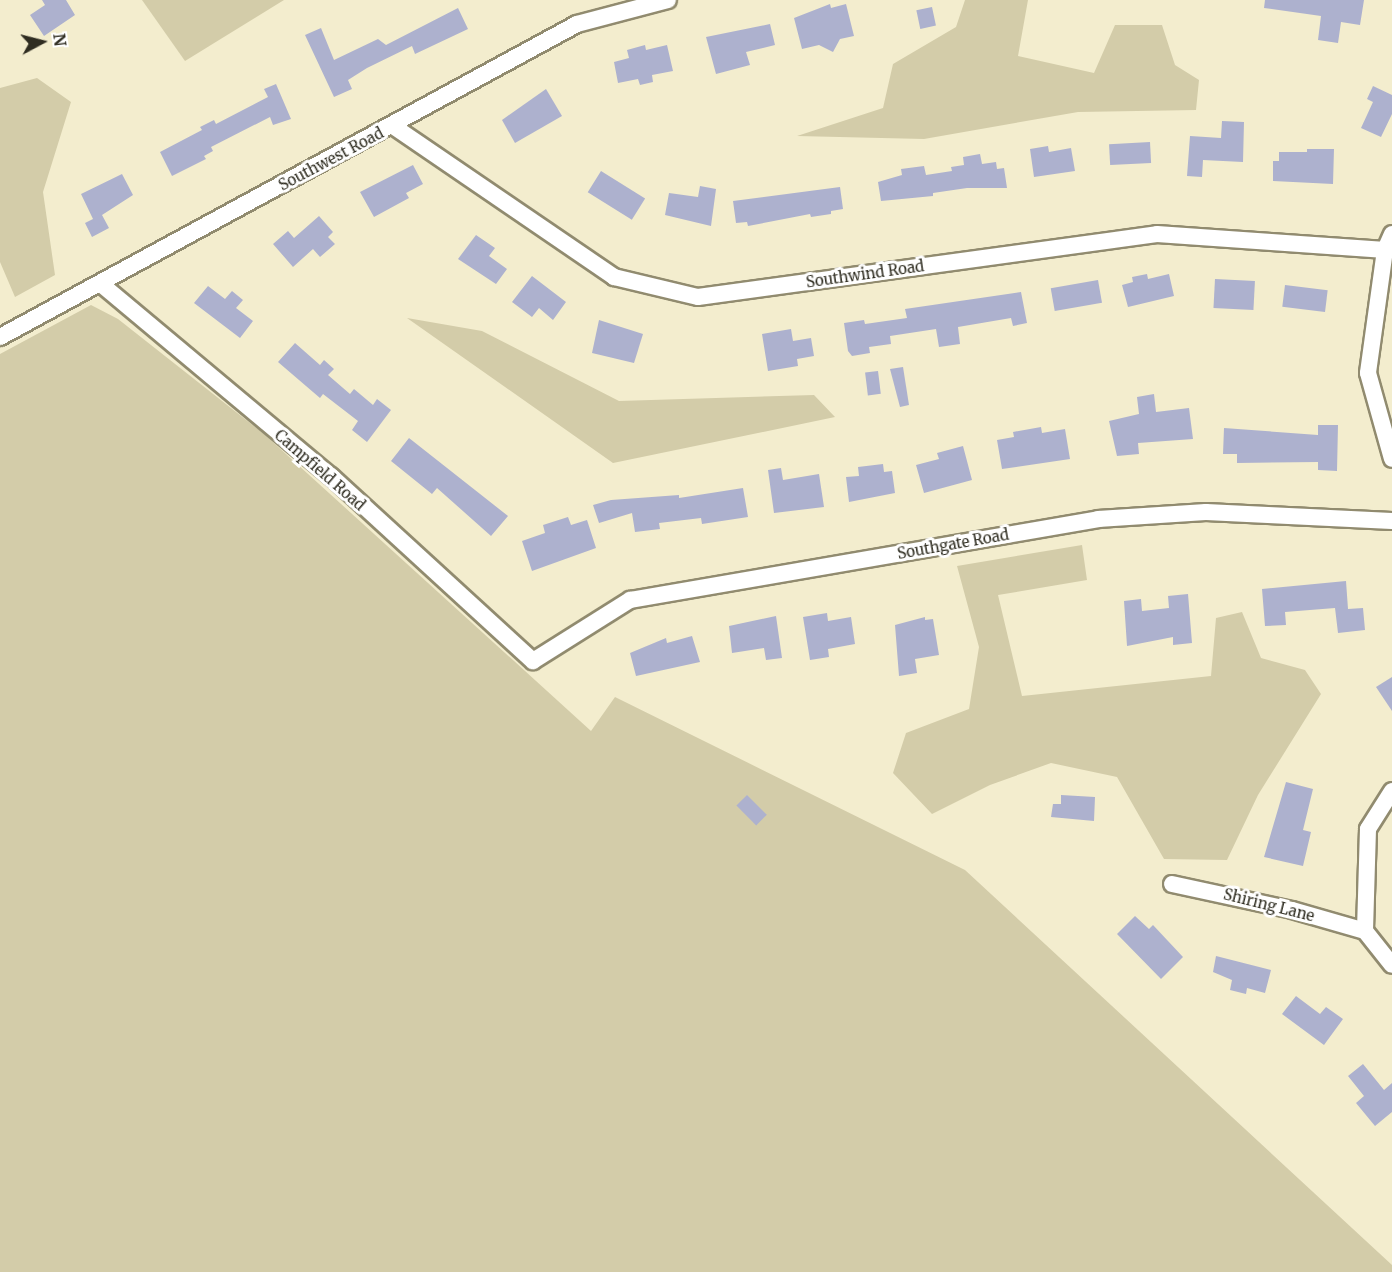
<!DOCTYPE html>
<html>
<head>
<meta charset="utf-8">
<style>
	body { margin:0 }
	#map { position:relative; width:1392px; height:1272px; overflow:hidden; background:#f3edce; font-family:Merriweather,serif }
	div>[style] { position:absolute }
	.green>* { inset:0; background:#d3cca9 }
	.building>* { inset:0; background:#adb1ce; transform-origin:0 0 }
	.roads { filter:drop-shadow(2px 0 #918b6f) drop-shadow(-2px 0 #918b6f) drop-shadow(0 2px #918b6f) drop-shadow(0 -2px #918b6f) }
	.street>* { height:16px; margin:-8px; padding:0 8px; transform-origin:8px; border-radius:8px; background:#fff }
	span { translate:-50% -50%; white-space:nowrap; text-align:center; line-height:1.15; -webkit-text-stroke:6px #fff; paint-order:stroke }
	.street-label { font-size:15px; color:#2f2d21 }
	.north { position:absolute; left:12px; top:12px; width:60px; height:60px; -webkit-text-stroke:4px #fff; paint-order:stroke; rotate:83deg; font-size:16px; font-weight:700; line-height:24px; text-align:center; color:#2f2d21 }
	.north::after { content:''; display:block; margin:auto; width:21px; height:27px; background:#2f2d21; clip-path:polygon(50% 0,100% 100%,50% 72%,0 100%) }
</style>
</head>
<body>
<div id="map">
	<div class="green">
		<div style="clip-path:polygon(142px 0,284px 0,185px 61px)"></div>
		<div style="clip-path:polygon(965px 0,1028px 0,1018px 56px,1094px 73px,1115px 25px,1162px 25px,1175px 65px,1199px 80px,1196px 110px,1078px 112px,924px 139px,797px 136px,883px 108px,893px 64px,956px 27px)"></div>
		<div style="clip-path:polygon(37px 78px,71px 102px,43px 192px,55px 275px,15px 297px,0 262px,0 88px)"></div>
		<div style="clip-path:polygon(91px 305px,118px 319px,264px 434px,591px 731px,615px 697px,965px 870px,1392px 1265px,1392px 1272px,0 1272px,0 354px)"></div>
		<div style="clip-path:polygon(407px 318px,482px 331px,619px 401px,814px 395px,835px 417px,613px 463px)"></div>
		<div style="clip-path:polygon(1082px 545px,1087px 580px,998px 595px,1022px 696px,1211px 676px,1216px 618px,1242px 612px,1261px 658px,1305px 670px,1321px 694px,1258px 795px,1227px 860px,1164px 859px,1117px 777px,1051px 763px,990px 785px,932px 814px,893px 773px,906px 733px,969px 709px,979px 647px,957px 566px)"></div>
	</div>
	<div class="building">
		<div style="clip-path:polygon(42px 0,66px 0,75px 15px,44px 36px,30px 15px,45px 5px)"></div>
		<div style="clip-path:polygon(1265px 0,1364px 0,1360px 25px,1341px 22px,1338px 43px,1318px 40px,1321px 16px,1264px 8px)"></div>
		<div style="clip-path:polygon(830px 4px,831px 8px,846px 4px,854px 36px,840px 39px,833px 52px,819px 45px,802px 49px,794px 18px)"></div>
		<div style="left:932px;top:7px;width:19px;height:16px;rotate:78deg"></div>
		<div style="clip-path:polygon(458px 8px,468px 29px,415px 54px,412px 46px,367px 68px,348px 80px,352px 89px,334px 97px,305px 35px,321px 28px,334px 60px,378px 39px,386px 45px)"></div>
		<div style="clip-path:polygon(770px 24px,775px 45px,746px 52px,750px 65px,716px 74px,706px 37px)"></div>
		<div style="clip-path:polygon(645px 45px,646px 50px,667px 45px,673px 71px,652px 75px,653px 82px,640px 85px,638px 79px,618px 83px,614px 62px,629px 58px,627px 50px)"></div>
		<div style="clip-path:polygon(276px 84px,291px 119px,273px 125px,270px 117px,211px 147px,213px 151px,204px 156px,206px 159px,172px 176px,160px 152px,202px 130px,200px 127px,214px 120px,216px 124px,268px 97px,264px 89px)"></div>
		<div style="clip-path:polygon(1373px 86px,1392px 95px,1392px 114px,1381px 137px,1361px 128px,1373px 102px,1367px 99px)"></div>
		<div style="clip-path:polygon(546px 89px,562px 116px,515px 143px,502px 120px)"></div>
		<div style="clip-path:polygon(1222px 121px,1244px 122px,1243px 162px,1203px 160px,1202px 177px,1187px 176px,1190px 136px,1221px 138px)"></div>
		<div style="left:1150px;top:142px;width:21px;height:41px;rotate:87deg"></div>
		<div style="clip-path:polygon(1048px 146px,1049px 152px,1071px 148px,1075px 171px,1034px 177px,1030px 149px)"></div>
		<div style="clip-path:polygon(1307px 149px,1334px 149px,1333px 184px,1273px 181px,1273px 161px,1279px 161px,1279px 152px,1307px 152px)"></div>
		<div style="clip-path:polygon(980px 154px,982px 164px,996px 162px,997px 169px,1004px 168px,1007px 188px,967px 188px,933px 193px,933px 196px,881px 201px,878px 182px,902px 175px,901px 169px,924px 166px,926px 175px,952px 171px,951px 167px,964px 165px,963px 157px)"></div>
		<div style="clip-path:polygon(413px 165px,423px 184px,406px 193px,409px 198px,374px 217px,360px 192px)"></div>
		<div style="left:601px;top:171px;width:52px;height:25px;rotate:32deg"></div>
		<div style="clip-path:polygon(122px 174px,133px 195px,102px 215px,109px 228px,92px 237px,85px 223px,93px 219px,81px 194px)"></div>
		<div style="clip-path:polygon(700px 186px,716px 189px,711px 226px,665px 215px,669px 193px,698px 197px)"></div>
		<div style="clip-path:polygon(840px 187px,843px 209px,831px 211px,831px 214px,811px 217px,810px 214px,748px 226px,747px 222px,736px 223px,733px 201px)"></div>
		<div style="clip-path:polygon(319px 216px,333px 232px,328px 237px,335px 244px,320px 257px,313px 249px,293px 267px,273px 244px,288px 231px,294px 238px)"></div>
		<div style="clip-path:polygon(476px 235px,495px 248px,489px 256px,507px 269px,496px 284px,458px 259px)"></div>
		<div style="clip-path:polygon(1147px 274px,1148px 279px,1169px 274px,1174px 296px,1128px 307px,1122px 285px,1133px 282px,1132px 277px)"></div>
		<div style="clip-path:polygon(532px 276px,566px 302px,553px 320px,539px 308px,532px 317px,512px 302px)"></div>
		<div style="left:1215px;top:279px;width:40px;height:29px;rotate:3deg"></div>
		<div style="left:1098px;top:280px;width:23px;height:48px;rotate:80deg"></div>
		<div style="left:1285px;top:285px;width:43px;height:22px;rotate:7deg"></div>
		<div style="clip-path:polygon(208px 286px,225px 299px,232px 291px,243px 300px,236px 308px,253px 321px,240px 338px,194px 303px)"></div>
		<div style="clip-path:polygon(1021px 292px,1027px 323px,1013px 326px,1011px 318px,958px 327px,960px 344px,939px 347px,936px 329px,890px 336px,891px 344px,869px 347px,870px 353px,852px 356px,848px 351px,844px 323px,864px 320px,865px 324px,907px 318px,905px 309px)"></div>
		<div style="clip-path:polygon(599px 320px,643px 334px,634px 363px,592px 353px)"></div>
		<div style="clip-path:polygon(791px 329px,793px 341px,811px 338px,814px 356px,797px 359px,798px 366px,768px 371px,762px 334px)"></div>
		<div style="clip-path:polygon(295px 343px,320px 365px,324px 360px,334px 369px,328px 375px,350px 394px,354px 389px,373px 405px,377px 399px,391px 410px,367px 442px,352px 430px,358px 421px,323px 394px,320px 398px,278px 362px)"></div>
		<div style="clip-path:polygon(903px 367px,909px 405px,900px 407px,890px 369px)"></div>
		<div style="left:878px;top:371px;width:23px;height:13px;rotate:83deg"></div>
		<div style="clip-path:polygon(1154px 394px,1156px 412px,1189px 408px,1193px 439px,1138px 443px,1139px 454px,1117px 456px,1109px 421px,1139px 414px,1137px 397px)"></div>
		<div style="clip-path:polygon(1318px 425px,1338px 425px,1337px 471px,1318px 470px,1318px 462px,1237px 463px,1237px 454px,1223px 454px,1224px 428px,1318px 435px)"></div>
		<div style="clip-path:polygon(1041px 427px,1042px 433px,1065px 429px,1070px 459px,1002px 469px,997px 440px,1014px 437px,1013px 432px)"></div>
		<div style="clip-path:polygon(409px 438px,508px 516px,491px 536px,437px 488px,432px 494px,391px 461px)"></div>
		<div style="clip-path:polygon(963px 446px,972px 480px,924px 493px,916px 465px,939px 459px,937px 453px)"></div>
		<div style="clip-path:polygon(883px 464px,884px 472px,892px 471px,895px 493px,849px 502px,846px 477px,859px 476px,858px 467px)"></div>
		<div style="clip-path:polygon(781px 468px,783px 480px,819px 474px,824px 507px,774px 513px,768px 470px)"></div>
		<div style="clip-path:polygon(743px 488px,748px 517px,702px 524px,701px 518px,659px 523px,660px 529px,635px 532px,632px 513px,599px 523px,593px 505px,611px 500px,679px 495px,679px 498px)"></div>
		<div style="clip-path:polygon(568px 517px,571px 525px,587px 520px,596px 548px,532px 571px,522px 541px,545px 533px,543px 525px)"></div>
		<div style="clip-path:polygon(1346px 581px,1348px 609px,1363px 608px,1365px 630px,1338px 633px,1335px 608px,1285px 612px,1286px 625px,1265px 626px,1262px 589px)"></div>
		<div style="clip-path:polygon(1188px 594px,1192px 643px,1173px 645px,1173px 637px,1127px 646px,1124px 601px,1141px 599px,1142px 611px,1169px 608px,1168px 596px)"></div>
		<div style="clip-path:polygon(827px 613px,828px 621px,851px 617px,855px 644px,828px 649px,829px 657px,810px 660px,803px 617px)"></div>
		<div style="clip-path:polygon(776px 616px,782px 658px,766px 660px,764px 648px,732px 653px,729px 626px)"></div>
		<div style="clip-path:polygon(925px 617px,925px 620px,933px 619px,939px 655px,915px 659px,917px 673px,899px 676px,895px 625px)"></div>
		<div style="clip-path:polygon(692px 636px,700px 662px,636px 676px,630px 653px,666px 638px,667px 643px)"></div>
		<div style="clip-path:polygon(1392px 677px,1392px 711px,1376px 687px)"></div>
		<div style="clip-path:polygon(1286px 782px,1313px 789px,1303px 830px,1311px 832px,1303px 866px,1264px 857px)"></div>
		<div style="left:747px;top:795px;width:28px;height:15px;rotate:45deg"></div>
		<div style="clip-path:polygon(1061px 795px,1095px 797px,1094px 821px,1051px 817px,1053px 804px,1061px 804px)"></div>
		<div style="clip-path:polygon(1135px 916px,1149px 929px,1153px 925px,1183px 957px,1161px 979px,1117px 934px)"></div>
		<div style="clip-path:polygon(1216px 956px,1271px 970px,1265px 993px,1247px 988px,1246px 994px,1230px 990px,1232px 980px,1213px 972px)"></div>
		<div style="clip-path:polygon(1296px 996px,1320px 1014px,1326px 1007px,1343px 1019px,1324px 1045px,1282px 1014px)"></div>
		<div style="clip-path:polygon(1363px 1064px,1384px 1090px,1392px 1083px,1392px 1112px,1375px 1126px,1356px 1103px,1364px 1096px,1348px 1076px)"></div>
	</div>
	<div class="roads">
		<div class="street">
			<div style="left:393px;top:126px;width:268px;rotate:34.3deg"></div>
			<div style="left:614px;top:277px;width:86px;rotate:13.4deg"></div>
			<div style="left:698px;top:297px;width:463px;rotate:-7.8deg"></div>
			<div style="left:1157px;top:234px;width:229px;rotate:4deg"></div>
			<div style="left:1392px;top:234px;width:17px;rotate:114deg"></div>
			<div style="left:1385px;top:250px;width:124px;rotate:97.9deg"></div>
			<div style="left:1368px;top:373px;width:89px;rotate:74.4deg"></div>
			<div style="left:101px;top:284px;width:300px;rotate:39.9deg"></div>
			<div style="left:331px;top:476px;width:274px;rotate:42.5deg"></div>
			<div style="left:533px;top:661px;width:115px;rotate:-32.2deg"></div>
			<div style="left:630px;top:600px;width:475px;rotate:-9.8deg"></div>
			<div style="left:1098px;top:519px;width:108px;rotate:-3.7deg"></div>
			<div style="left:1206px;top:512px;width:186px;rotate:2.8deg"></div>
			<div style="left:0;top:337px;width:656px;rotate:-28.48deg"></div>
			<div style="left:577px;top:24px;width:94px;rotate:-14.8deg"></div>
			<div style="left:1392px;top:791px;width:45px;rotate:122.3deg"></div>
			<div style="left:1368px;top:829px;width:102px;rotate:91.7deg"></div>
			<div style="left:1365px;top:931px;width:43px;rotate:51.5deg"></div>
			<div style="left:1172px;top:884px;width:123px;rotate:12.2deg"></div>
			<div style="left:1292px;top:910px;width:76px;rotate:16deg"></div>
		</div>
	</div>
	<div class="street-label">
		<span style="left:331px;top:159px;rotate:-28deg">Southwest Road</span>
		<span style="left:865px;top:274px;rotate:-8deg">Southwind Road</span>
		<span style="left:320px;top:470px;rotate:41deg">Campfield Road</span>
		<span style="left:953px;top:544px;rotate:-10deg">Southgate Road</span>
		<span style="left:1269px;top:905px;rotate:14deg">Shiring Lane</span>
	</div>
	<div class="north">N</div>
</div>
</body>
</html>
